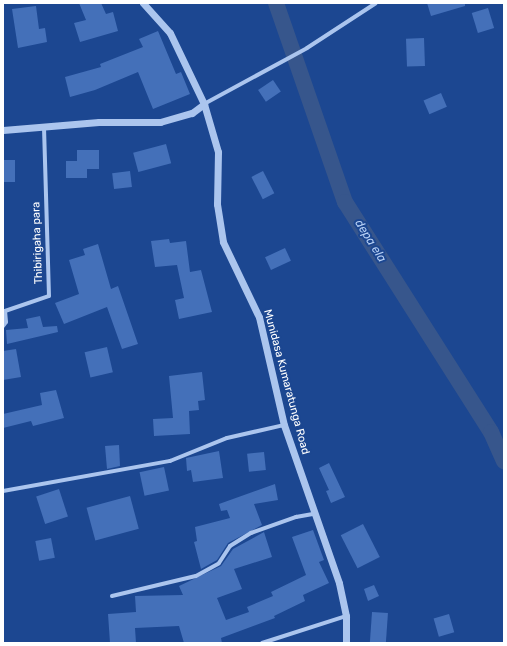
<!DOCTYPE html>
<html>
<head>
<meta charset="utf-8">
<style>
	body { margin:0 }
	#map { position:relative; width:507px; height:646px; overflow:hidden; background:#1c4791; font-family:Rubik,sans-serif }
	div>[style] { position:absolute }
	.canal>* { height:16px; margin:-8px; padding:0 8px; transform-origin:8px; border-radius:8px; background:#37568c }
	.building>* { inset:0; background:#4470b9; transform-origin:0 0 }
	.minor>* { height:4px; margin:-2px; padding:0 2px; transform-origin:2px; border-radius:2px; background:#abc5ee }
	.tertiary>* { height:7px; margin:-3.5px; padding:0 3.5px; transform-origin:3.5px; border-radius:3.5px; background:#abc5ee }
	span { translate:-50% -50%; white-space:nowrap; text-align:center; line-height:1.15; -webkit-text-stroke:4px #1c4791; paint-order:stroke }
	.street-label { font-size:11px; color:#fff }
	.water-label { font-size:12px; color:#b7d0f5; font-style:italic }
	.frame { position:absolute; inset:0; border:4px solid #fff; pointer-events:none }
</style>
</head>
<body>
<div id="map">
	<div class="canal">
		<div style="left:276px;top:3px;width:211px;rotate:70.9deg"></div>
		<div style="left:345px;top:202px;width:272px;rotate:57.6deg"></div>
		<div style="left:491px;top:432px;width:32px;rotate:66deg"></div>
	</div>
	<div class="building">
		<div style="clip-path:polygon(79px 3px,101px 3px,106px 14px,113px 12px,118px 31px,80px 42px,74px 23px,86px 20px)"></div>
		<div style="clip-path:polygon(427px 3px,465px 3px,465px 6px,431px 16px)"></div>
		<div style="clip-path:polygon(36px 6px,39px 29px,45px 28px,47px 42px,18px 48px,12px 9px)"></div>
		<div style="left:488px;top:8px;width:21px;height:17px;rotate:73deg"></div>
		<div style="clip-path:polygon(158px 31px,176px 74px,181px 72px,190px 94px,153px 109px,138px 72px,95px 90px,70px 97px,65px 77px,101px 67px,100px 64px,143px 47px,139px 39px)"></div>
		<div style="left:424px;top:38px;width:28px;height:18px;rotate:88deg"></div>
		<div style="left:273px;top:80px;width:14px;height:18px;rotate:56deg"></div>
		<div style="left:441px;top:93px;width:15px;height:19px;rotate:67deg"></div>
		<div style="left:166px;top:144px;width:20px;height:34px;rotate:75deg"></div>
		<div style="clip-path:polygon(77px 150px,99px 150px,99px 169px,87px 169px,87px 178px,66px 178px,66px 161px,77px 161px)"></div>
		<div style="left:3px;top:160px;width:12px;height:22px"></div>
		<div style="left:130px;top:171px;width:16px;height:18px;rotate:83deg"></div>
		<div style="left:263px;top:171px;width:25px;height:13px;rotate:63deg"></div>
		<div style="clip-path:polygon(169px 239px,170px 243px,186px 241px,190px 272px,201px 270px,212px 312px,179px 319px,175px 300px,184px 298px,177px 265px,155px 267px,151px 241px)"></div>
		<div style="clip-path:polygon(98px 244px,111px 289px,118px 286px,138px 344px,122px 349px,107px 307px,64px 324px,55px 303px,79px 294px,69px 260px,85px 255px,83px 249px)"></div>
		<div style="left:285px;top:248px;width:14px;height:22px;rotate:65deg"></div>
		<div style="clip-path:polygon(40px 316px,43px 327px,57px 326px,58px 332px,7px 344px,6px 330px,28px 328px,26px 319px)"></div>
		<div style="left:107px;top:347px;width:26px;height:23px;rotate:77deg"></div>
		<div style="clip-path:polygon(16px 349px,21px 377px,3px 380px,3px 351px)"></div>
		<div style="clip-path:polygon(202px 372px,205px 400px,198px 401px,199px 410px,189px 411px,190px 434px,154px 436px,153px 419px,173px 418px,169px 376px)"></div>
		<div style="clip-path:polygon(56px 390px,64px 418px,33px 426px,31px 421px,3px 428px,3px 414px,42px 405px,40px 393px)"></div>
		<div style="clip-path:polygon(119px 445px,120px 466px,107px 469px,105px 446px)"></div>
		<div style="clip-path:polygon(219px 451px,223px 478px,193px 482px,191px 470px,187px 471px,186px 458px)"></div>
		<div style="left:264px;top:452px;width:18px;height:17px;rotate:84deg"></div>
		<div style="clip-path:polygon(329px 463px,345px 497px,331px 503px,326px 491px,329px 490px,319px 468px)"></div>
		<div style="left:164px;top:467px;width:24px;height:25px;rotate:78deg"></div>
		<div style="clip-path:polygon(275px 484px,278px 500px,254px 504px,262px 525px,228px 543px,217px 560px,201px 569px,194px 542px,197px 541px,195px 527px,230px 518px,227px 510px,221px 511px,219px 504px)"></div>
		<div style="left:59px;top:489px;width:29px;height:24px;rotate:72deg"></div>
		<div style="left:130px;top:496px;width:34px;height:45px;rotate:75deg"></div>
		<div style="left:363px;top:524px;width:37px;height:25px;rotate:63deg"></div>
		<div style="clip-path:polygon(313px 530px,324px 560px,319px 562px,329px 583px,303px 595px,305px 601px,274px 616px,275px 618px,221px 638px,222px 643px,184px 643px,179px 626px,135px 628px,136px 643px,110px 643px,108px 614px,136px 612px,135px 596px,183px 595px,179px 586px,221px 566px,233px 549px,264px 532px,272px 557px,234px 569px,242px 589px,217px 598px,226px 620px,249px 612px,247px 607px,273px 596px,271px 592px,306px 575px,292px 537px)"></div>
		<div style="left:51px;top:538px;width:20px;height:16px;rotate:79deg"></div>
		<div style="clip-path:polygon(374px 585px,379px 596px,368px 601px,364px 589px)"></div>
		<div style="left:372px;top:612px;width:16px;height:31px;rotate:4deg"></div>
		<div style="left:449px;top:614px;width:19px;height:16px;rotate:74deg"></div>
	</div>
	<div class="minor">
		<div style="left:204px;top:104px;width:117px;rotate:-28.5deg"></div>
		<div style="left:307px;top:48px;width:82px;rotate:-33.1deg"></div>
		<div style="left:3px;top:326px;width:5px;rotate:-53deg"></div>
		<div style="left:6px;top:322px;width:11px;rotate:-95deg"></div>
		<div style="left:5px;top:311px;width:46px;rotate:-18.8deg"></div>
		<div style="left:49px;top:296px;width:169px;rotate:-91.7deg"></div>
		<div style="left:3px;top:491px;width:170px;rotate:-10.2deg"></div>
		<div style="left:170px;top:461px;width:61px;rotate:-22deg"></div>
		<div style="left:227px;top:438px;width:58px;rotate:-12.8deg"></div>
		<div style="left:112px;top:596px;width:86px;rotate:-13.4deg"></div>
		<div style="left:196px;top:576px;width:26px;rotate:-29deg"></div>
		<div style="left:219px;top:563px;width:20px;rotate:-57deg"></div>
		<div style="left:230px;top:546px;width:25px;rotate:-32deg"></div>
		<div style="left:251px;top:533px;width:48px;rotate:-19.6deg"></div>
		<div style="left:296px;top:517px;width:17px;rotate:-10deg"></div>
		<div style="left:262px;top:643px;width:88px;rotate:-17.8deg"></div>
	</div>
	<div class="tertiary">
		<div style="left:143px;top:3px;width:40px;rotate:48deg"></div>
		<div style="left:170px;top:33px;width:79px;rotate:64.4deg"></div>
		<div style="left:204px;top:104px;width:50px;rotate:73.7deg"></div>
		<div style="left:218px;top:152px;width:52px;rotate:91.1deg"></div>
		<div style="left:217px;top:204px;width:38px;rotate:81deg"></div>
		<div style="left:223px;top:242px;width:83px;rotate:64.4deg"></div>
		<div style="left:259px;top:317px;width:111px;rotate:77deg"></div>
		<div style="left:284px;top:425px;width:167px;rotate:70.8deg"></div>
		<div style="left:339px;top:583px;width:34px;rotate:78deg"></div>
		<div style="left:346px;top:616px;width:27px;rotate:90deg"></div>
		<div style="left:3px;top:130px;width:96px;rotate:-4.8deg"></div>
		<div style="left:99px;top:122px;width:61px"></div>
		<div style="left:160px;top:122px;width:33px;rotate:-16deg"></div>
		<div style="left:192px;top:113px;width:15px;rotate:-37deg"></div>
	</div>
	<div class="street-label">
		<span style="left:38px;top:243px;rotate:-92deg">Thibirigaha para</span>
		<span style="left:286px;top:382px;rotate:75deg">Munidasa Kumaratunga Road</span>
	</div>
	<div class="water-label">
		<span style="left:370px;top:241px;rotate:58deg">depa ela</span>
	</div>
	<div class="frame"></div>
</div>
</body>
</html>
